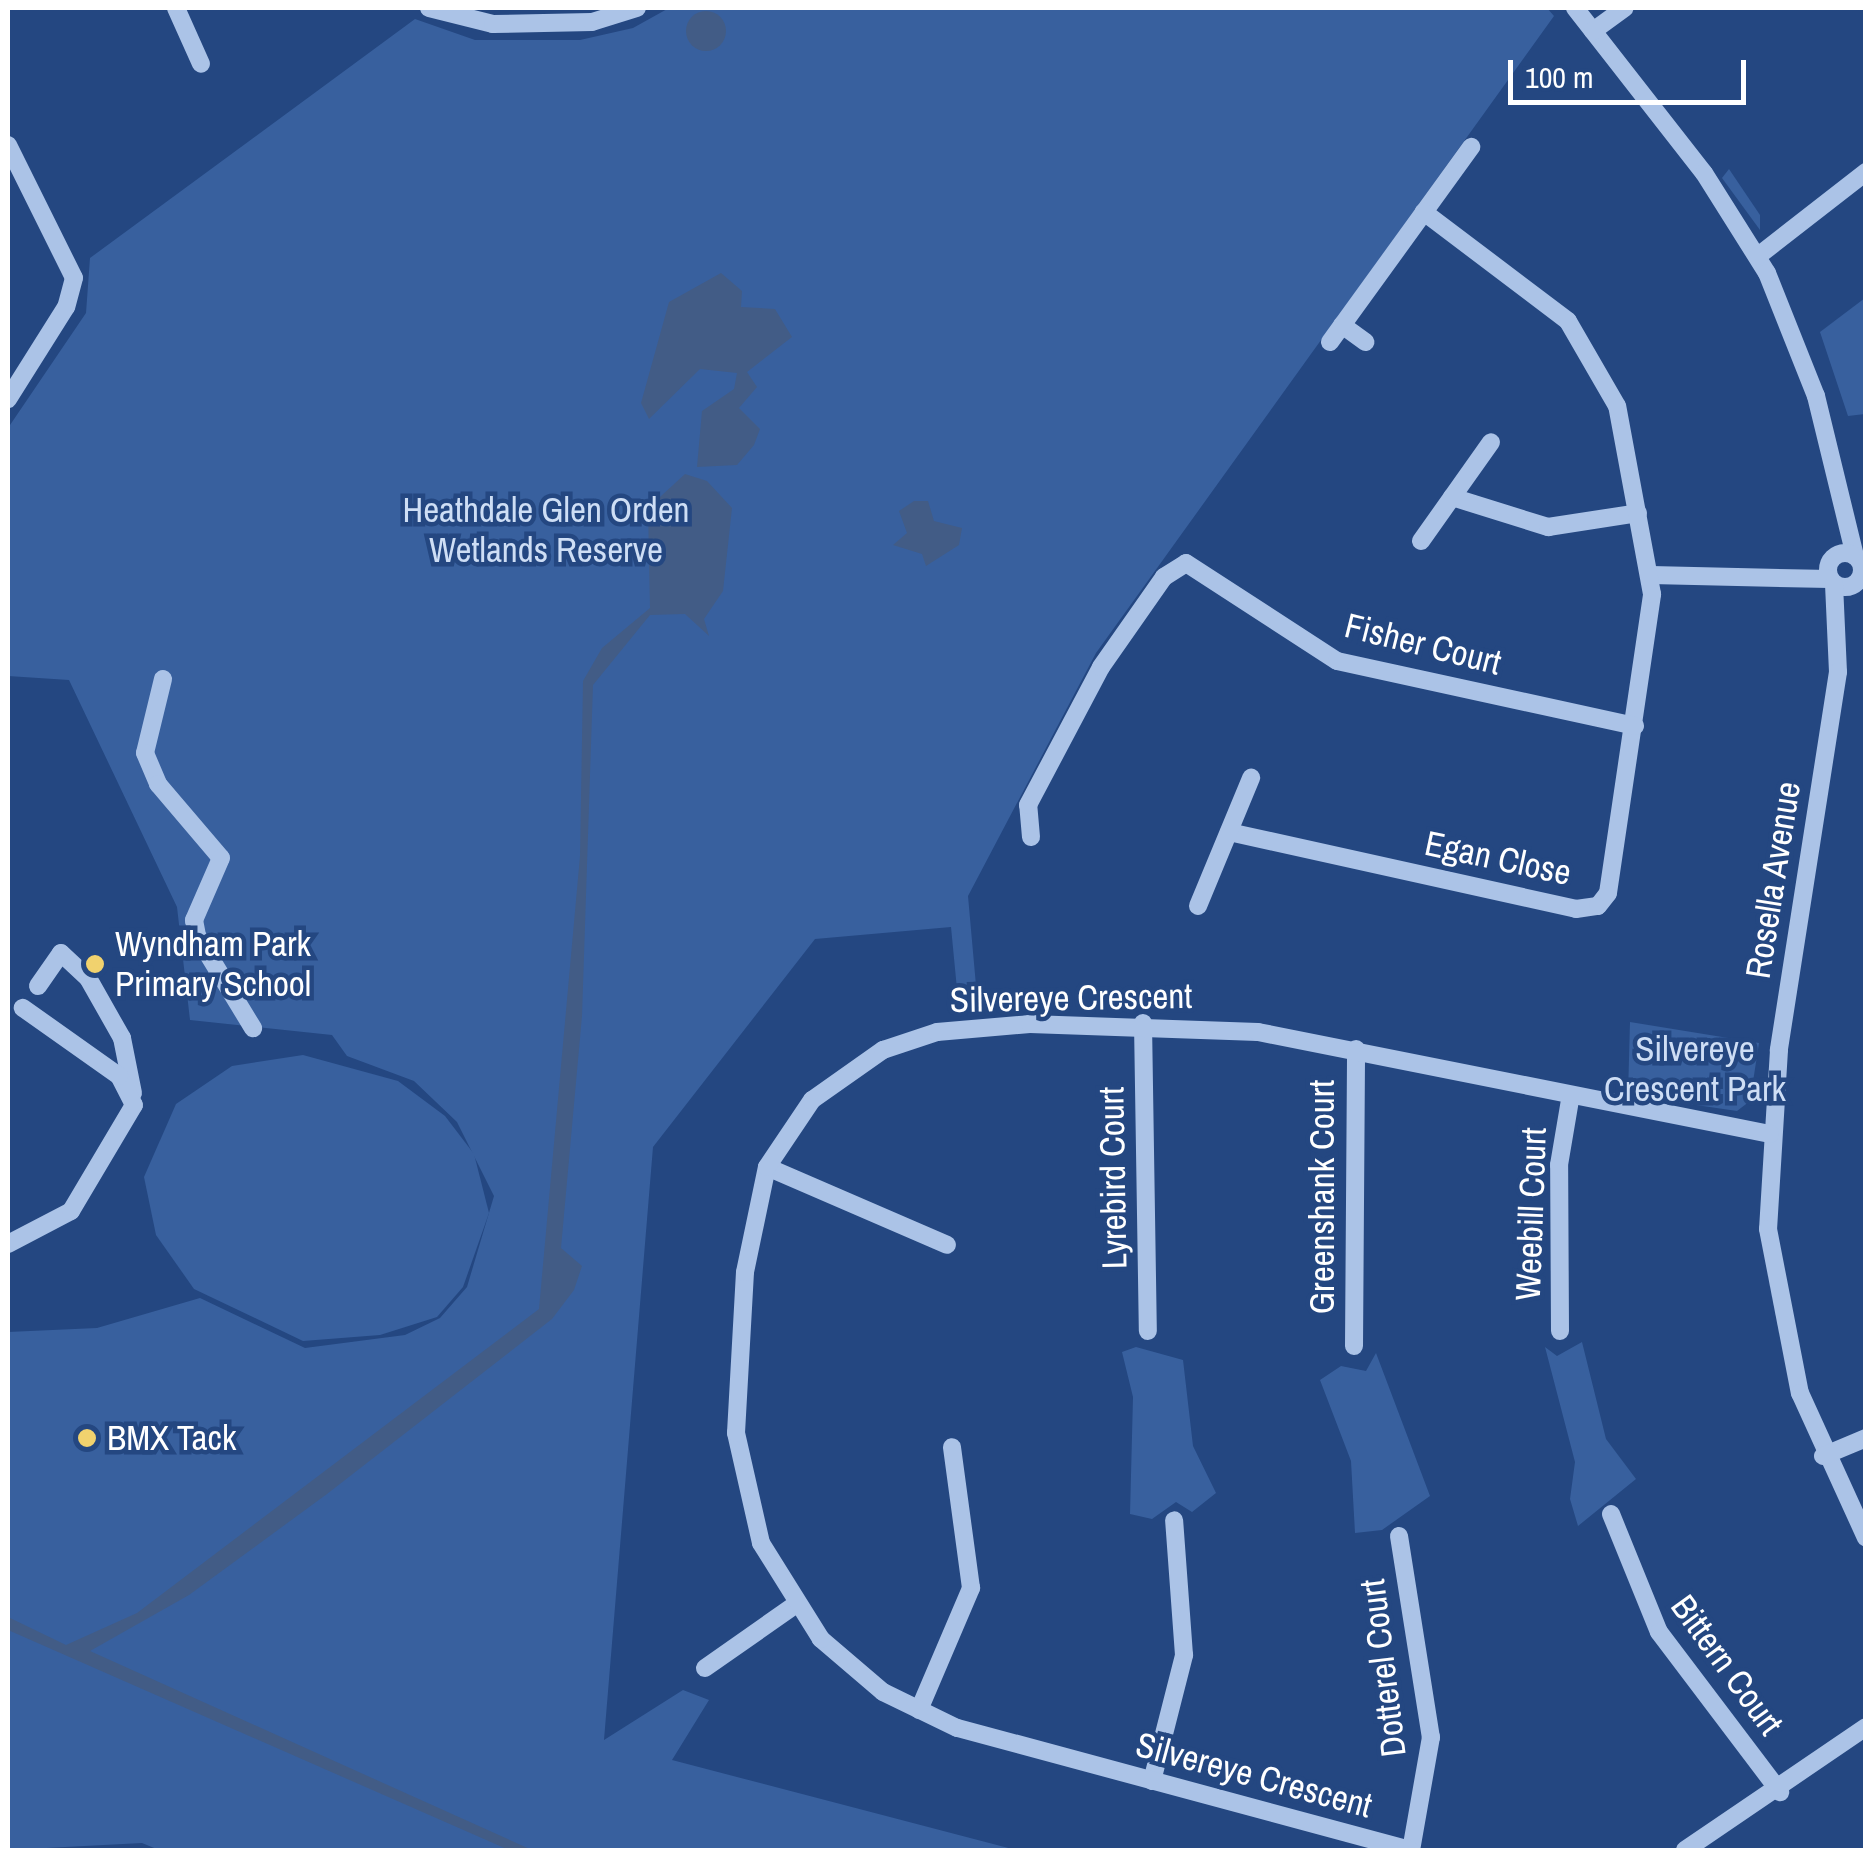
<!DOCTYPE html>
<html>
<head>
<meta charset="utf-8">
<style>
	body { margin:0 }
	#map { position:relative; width:1873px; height:1858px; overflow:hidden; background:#244781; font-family:"Archivo Narrow",sans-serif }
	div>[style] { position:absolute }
	.green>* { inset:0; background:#38609e }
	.water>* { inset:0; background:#425c86 }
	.round { border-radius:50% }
	.minor>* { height:18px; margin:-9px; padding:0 9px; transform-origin:9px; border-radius:9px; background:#abc3e7 }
	.minor>.ring { margin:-9px; padding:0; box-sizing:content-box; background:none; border:18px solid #abc3e7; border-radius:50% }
	.dots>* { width:28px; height:28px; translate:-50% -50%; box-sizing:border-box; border:5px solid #244781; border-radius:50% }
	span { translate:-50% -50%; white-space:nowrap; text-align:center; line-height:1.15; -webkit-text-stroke:9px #244781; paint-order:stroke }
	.park-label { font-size:35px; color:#cedef5 }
	.street-label { font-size:35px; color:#fff }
	.poi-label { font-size:35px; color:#fff }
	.left { translate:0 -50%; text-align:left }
	.frame { position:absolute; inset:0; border:10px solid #fff; pointer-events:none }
	.scale { position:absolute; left:1508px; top:60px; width:238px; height:45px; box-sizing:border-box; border:5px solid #fff; border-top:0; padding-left:12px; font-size:30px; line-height:35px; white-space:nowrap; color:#fff; -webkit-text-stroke:8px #244781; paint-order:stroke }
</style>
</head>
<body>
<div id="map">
	<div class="green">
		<div style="clip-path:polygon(669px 8px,1547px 8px,1554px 16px,1096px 653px,968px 896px,978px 1008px,959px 1010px,951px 927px,815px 939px,653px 1147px,604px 1740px,683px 1690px,709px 1700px,672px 1760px,1016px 1850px,159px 1850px,142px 1843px,8px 1850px,8px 1332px,97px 1328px,200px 1298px,305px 1348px,405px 1335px,440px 1318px,467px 1287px,494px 1196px,457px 1122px,414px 1081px,347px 1056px,332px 1035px,190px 1020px,177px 907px,69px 680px,8px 676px,8px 428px,86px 313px,90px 258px,415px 19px,475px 40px,580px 40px,633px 28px)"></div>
		<div style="clip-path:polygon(1729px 169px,1760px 215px,1760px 230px,1722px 178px)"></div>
		<div style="clip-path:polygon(1865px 298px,1865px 414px,1848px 416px,1820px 332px)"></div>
		<div style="clip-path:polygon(1630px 1022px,1759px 1043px,1750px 1101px,1737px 1111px,1628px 1095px)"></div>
		<div style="clip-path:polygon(303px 1055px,398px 1081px,445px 1116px,474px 1154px,489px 1213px,463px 1287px,437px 1317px,380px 1335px,303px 1341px,194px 1289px,156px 1235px,144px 1177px,176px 1104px,232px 1066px)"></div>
		<div style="clip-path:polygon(1582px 1342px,1606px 1439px,1636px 1479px,1578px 1526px,1570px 1499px,1575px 1462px,1545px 1347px,1557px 1356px)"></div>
		<div style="clip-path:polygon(1136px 1347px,1183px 1360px,1193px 1446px,1216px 1493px,1192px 1512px,1176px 1502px,1152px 1519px,1130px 1514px,1133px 1397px,1122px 1352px)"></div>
		<div style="clip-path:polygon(1376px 1353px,1430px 1496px,1382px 1530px,1355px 1533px,1351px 1461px,1320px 1380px,1341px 1366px,1366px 1371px)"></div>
	</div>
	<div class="water">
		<div class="round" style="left:686px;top:11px;width:40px;height:40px"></div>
		<div style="clip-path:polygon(721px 273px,742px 291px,741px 307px,775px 309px,792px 337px,747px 372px,757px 387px,739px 408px,760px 429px,754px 445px,737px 465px,697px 467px,702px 411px,734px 389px,737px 373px,700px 369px,649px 419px,641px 403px,669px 302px)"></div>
		<div style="clip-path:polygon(685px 474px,707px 481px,732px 508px,723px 591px,704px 619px,709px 636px,685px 614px,650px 615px,593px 685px,582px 1016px,561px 1248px,582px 1266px,574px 1290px,552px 1319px,327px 1494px,189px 1595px,90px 1651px,532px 1850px,509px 1850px,8px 1630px,8px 1617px,66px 1645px,137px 1613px,539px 1309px,580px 856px,583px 681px,602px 648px,650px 608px,648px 508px)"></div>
		<div style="clip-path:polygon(914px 501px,928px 501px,934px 521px,962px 528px,959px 545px,926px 566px,922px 554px,893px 545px,907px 533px,899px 511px)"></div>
	</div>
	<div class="minor">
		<div style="left:176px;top:8px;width:61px;rotate:65.9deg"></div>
		<div style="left:429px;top:8px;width:66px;rotate:14deg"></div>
		<div style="left:493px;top:24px;width:99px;rotate:-1.2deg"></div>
		<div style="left:592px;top:22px;width:47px;rotate:-17.3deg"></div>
		<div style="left:1575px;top:8px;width:209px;rotate:52deg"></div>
		<div style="left:1704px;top:173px;width:118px;rotate:57.8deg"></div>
		<div style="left:1767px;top:273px;width:132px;rotate:68.3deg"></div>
		<div style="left:1816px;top:396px;width:165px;rotate:76.3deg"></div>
		<div style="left:1593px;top:31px;width:39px;rotate:-36deg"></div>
		<div style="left:8px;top:145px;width:148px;rotate:63.6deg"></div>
		<div style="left:74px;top:278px;width:30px;rotate:105deg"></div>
		<div style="left:66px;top:307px;width:109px;rotate:122.2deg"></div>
		<div style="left:1758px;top:256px;width:137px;rotate:-37.9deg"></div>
		<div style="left:1342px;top:325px;width:29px;rotate:36deg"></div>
		<div style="left:1330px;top:342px;width:241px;rotate:-54.1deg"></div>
		<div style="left:1452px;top:497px;width:101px;rotate:17.4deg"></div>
		<div style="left:1548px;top:527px;width:91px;rotate:-8.8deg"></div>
		<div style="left:1421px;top:541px;width:121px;rotate:-54.7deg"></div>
		<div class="ring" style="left:1828px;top:553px;width:16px;height:16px"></div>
		<div style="left:1651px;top:575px;width:179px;rotate:1.3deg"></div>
		<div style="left:1834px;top:584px;width:88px;rotate:87.4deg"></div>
		<div style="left:1838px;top:672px;width:383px;rotate:98.9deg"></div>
		<div style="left:1779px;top:1050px;width:179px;rotate:93.5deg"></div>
		<div style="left:1768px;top:1229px;width:167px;rotate:79deg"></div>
		<div style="left:1800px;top:1393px;width:159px;rotate:65.5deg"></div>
		<div style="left:163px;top:679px;width:76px;rotate:103.7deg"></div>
		<div style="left:145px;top:753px;width:34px;rotate:67deg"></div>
		<div style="left:158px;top:784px;width:97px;rotate:49.6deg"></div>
		<div style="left:221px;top:858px;width:68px;rotate:113.5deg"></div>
		<div style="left:194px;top:920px;width:16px;rotate:79deg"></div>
		<div style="left:197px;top:936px;width:108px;rotate:58.7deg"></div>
		<div style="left:1229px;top:832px;width:355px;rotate:12.5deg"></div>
		<div style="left:1576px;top:909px;width:22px;rotate:-8deg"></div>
		<div style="left:1598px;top:906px;width:16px;rotate:-52deg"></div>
		<div style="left:1608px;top:893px;width:302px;rotate:-81.6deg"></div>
		<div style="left:1652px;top:594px;width:191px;rotate:-100.5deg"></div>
		<div style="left:1617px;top:406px;width:98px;rotate:-120deg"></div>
		<div style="left:1568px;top:321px;width:181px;rotate:-142.9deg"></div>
		<div style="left:1031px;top:837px;width:32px;rotate:-95deg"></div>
		<div style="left:1028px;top:805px;width:156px;rotate:-62.1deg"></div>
		<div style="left:1101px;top:667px;width:110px;rotate:-55deg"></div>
		<div style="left:1164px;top:577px;width:26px;rotate:-32deg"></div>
		<div style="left:1186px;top:563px;width:180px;rotate:33deg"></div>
		<div style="left:1337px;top:661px;width:305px;rotate:12.3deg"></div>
		<div style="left:1198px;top:906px;width:139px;rotate:-67.5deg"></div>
		<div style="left:38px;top:986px;width:40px;rotate:-55.1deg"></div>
		<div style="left:61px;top:953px;width:37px;rotate:43deg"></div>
		<div style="left:88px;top:978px;width:69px;rotate:60.5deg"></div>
		<div style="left:122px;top:1038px;width:56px;rotate:78.7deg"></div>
		<div style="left:1143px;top:1023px;width:308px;rotate:89.1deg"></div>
		<div style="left:767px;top:1167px;width:196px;rotate:23.4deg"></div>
		<div style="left:8px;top:1244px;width:71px;rotate:-27.6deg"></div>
		<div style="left:71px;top:1211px;width:123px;rotate:-59.3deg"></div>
		<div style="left:134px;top:1105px;width:33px;rotate:-117deg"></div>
		<div style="left:119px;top:1076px;width:118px;rotate:-144.7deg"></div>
		<div style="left:1560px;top:1331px;width:166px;rotate:-90.3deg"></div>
		<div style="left:1559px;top:1165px;width:66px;rotate:-80.4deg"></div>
		<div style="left:1354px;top:1346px;width:297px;rotate:-89.6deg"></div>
		<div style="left:1823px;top:1456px;width:47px;rotate:-22.7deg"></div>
		<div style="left:1611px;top:1514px;width:127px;rotate:67.9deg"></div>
		<div style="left:1659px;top:1632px;width:201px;rotate:52.9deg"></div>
		<div style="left:1399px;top:1536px;width:204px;rotate:81deg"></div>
		<div style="left:1431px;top:1737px;width:115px;rotate:100deg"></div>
		<div style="left:705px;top:1668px;width:110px;rotate:-35deg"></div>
		<div style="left:919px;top:1710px;width:133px;rotate:-66.9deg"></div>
		<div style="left:971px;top:1588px;width:142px;rotate:-97.7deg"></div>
		<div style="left:1152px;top:1781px;width:130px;rotate:-75.7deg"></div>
		<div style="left:1184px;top:1655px;width:135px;rotate:-94.2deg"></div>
		<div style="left:1410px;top:1850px;width:469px;rotate:-164.9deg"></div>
		<div style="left:957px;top:1728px;width:82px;rotate:-154.1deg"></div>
		<div style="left:883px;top:1692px;width:82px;rotate:-139.5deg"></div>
		<div style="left:821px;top:1639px;width:113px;rotate:-122deg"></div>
		<div style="left:761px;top:1543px;width:113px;rotate:-102.8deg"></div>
		<div style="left:736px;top:1433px;width:161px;rotate:-86.8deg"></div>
		<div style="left:745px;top:1272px;width:107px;rotate:-78.2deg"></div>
		<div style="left:767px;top:1167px;width:81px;rotate:-56.1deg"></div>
		<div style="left:812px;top:1100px;width:87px;rotate:-35.2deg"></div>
		<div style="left:883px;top:1050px;width:57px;rotate:-18.4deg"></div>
		<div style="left:937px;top:1032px;width:93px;rotate:-4.9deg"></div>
		<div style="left:1030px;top:1024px;width:228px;rotate:2deg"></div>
		<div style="left:1258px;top:1032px;width:522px;rotate:11.27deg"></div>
		<div style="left:1685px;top:1850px;width:219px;rotate:-34.2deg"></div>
	</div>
	<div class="dots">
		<div style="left:95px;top:964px;background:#f1d26e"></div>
		<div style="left:87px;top:1438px;background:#f1d26e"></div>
	</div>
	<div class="park-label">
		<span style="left:546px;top:530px">Heathdale Glen Orden<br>Wetlands Reserve</span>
		<span style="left:1695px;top:1069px">Silvereye<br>Crescent Park</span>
	</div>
	<div class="street-label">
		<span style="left:1423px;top:644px;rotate:14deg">Fisher Court</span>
		<span style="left:1498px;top:858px;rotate:12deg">Egan Close</span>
		<span style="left:1773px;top:880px;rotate:-81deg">Rosella Avenue</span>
		<span style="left:1071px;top:998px;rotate:-1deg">Silvereye Crescent</span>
		<span style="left:1113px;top:1178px;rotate:-91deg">Lyrebird Court</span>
		<span style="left:1322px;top:1197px;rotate:-90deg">Greenshank Court</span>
		<span style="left:1531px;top:1214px;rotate:-88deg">Weebill Court</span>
		<span style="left:1727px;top:1665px;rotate:54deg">Bittern Court</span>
		<span style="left:1383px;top:1668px;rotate:-97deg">Dotterel Court</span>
		<span style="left:1254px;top:1775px;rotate:15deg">Silvereye Crescent</span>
	</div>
	<div class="poi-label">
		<span class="left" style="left:115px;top:964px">Wyndham Park<br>Primary School</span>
		<span class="left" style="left:107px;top:1438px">BMX Tack</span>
	</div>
	<div class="frame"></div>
	<div class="scale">100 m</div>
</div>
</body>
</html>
